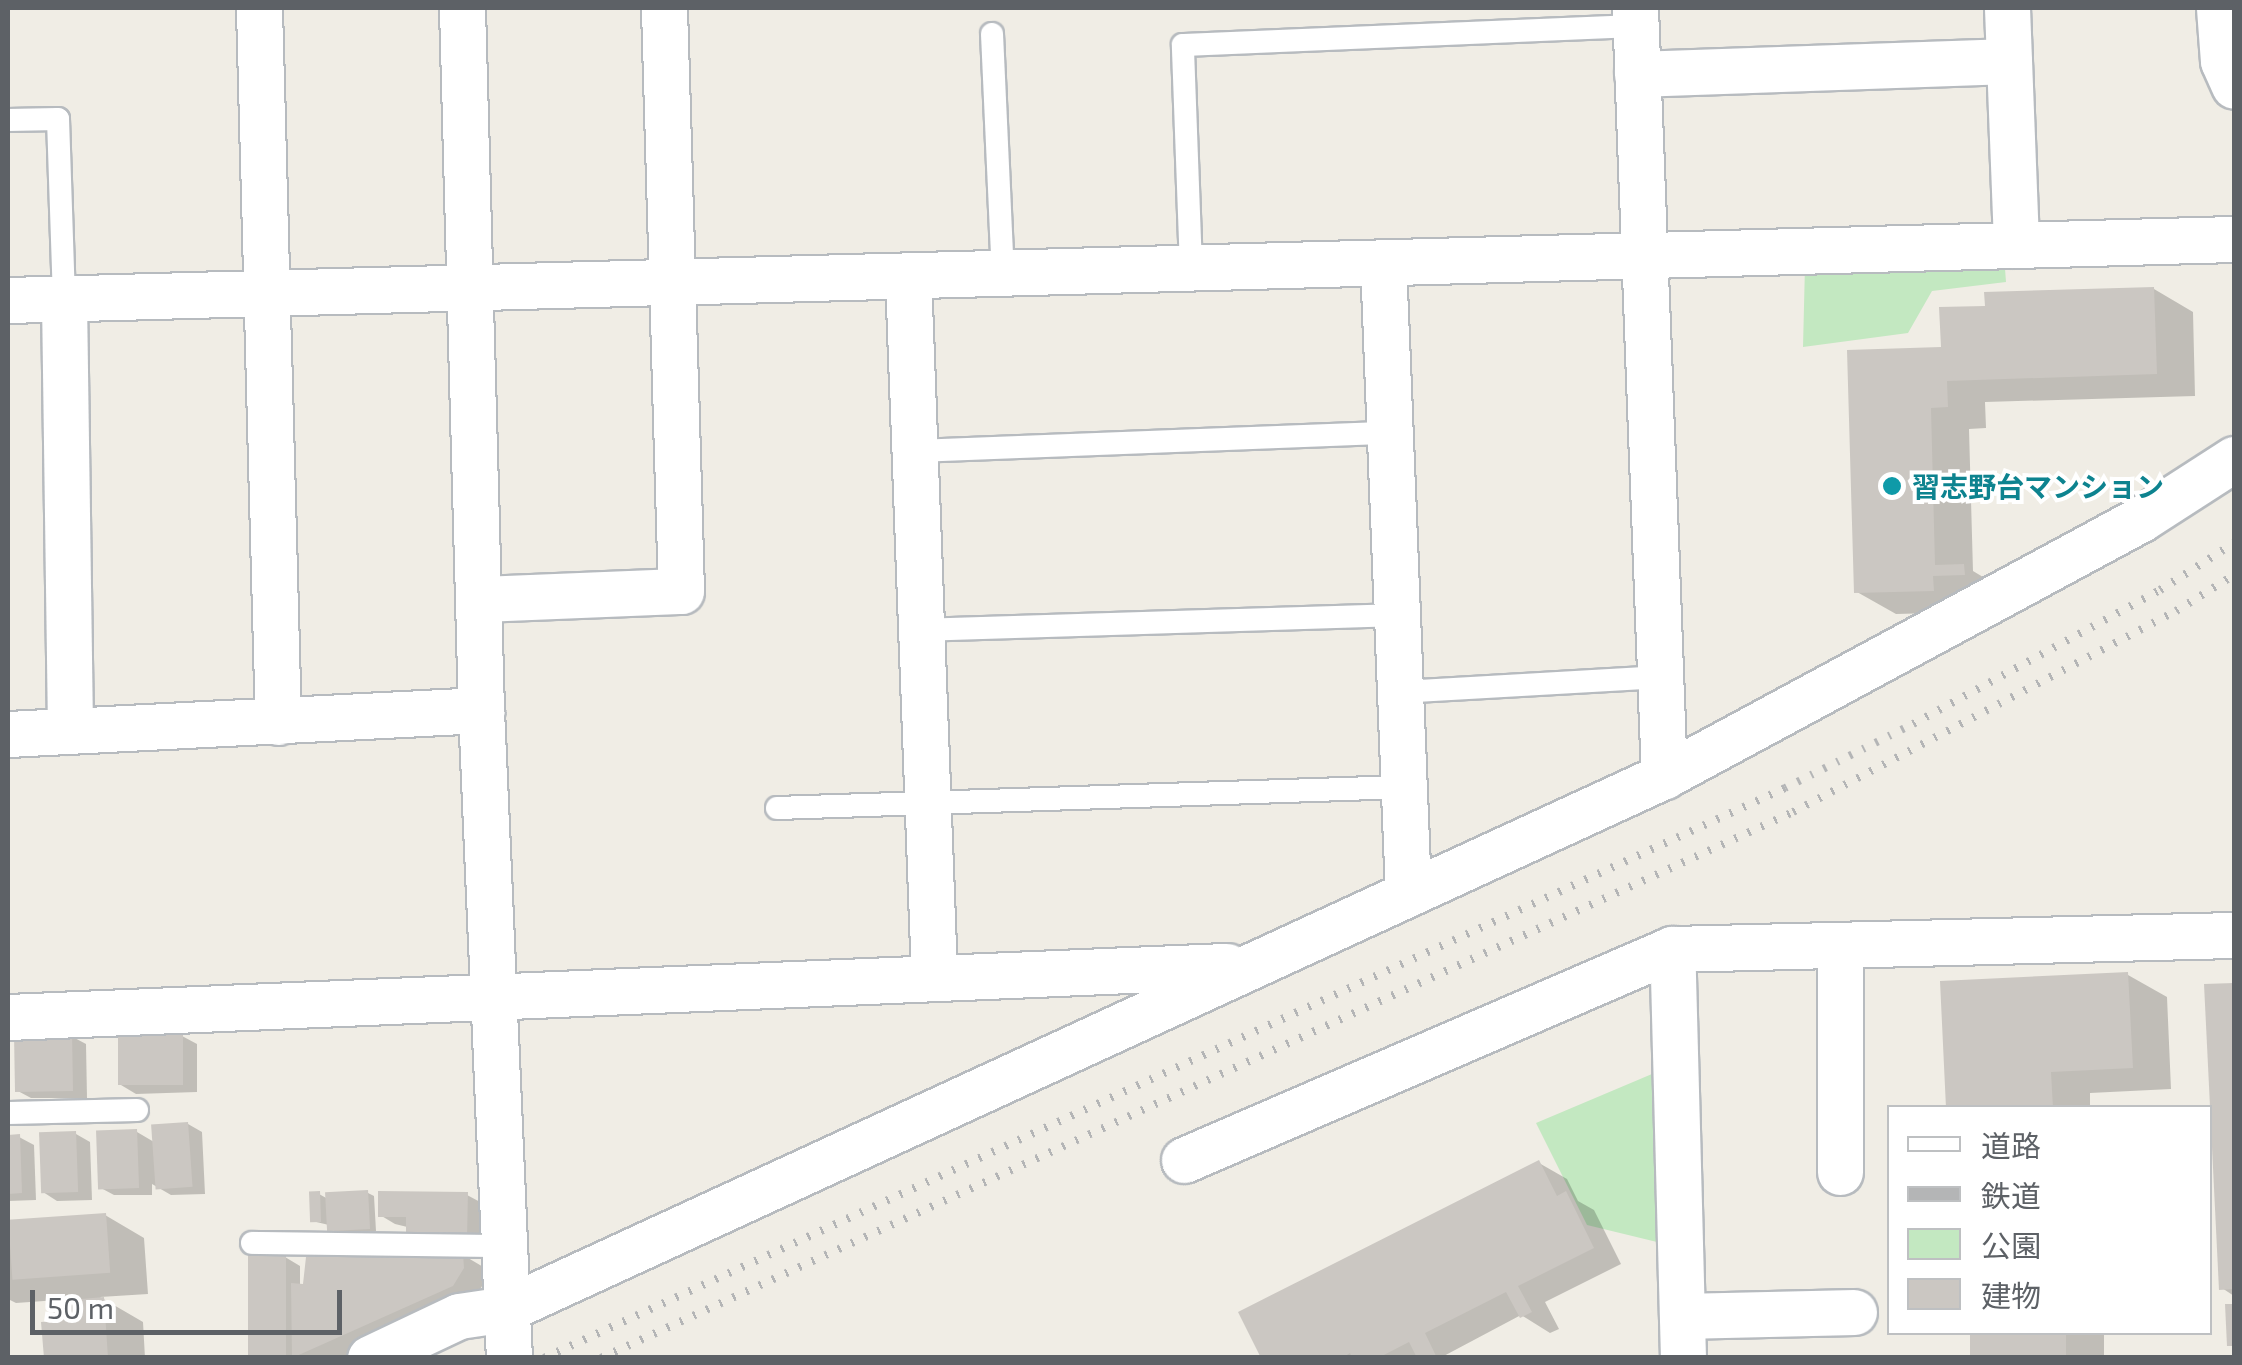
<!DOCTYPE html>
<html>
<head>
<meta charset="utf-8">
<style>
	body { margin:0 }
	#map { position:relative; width:2242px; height:1365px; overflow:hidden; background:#f0ede5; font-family:"Exo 2","Noto Sans JP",sans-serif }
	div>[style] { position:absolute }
	.green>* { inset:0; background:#c3e8c1 }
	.shadow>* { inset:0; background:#0003; transform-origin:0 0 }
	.building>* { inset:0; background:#cbc7c2; transform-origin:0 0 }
	.roads { filter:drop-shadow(2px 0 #b7bbbf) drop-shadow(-2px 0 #b7bbbf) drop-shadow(0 2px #b7bbbf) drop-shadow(0 -2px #b7bbbf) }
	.lane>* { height:22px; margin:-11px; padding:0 11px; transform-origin:11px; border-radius:11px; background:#fff }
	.street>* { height:45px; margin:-22.5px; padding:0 22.5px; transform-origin:22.5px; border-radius:22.5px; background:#fff }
	.rail>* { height:8px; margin-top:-4px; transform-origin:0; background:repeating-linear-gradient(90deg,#b4b5b6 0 2.5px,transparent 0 14.5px) }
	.dots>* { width:28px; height:28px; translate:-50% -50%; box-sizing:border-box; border:5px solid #fff; border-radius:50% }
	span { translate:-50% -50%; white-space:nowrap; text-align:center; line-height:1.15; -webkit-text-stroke:8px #fff; paint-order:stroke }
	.culture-label { font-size:28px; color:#0d838f; font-weight:700 }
	.left { translate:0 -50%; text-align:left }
	.frame { position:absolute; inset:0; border:10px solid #5d6166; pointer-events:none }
	.legend { position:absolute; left:1887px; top:1105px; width:325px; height:230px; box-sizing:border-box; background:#fff; border:2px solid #bec0c2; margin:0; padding:12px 18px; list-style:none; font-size:30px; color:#5d6166 }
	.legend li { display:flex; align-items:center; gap:20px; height:50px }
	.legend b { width:50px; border:2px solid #bec0c2 }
	.scale { position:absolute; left:30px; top:1290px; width:312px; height:45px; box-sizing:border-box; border:5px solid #5d6166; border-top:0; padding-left:12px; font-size:30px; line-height:35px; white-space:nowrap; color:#5d6166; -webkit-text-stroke:8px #fff; paint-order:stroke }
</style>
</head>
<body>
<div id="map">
	<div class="green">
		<div style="clip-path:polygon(2004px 255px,2006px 282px,1932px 291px,1908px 333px,1803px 347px,1805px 265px)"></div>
		<div style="clip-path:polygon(1652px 1074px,1657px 1242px,1587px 1225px,1536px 1123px)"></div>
	</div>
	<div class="shadow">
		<div style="clip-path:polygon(2154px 289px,2193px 312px,2195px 396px,1985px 402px,1986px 428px,1969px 429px,1973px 571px,2003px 589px,1972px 612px,1896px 614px,1857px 592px,1943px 349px,1988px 308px)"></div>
		<div style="clip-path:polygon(2128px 975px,2167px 997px,2171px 1089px,2090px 1093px,2090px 1108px,1948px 1108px)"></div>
		<div style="clip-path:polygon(2234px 985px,2234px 1296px,2222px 1288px,2207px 987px)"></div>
		<div style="clip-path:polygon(71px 1036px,86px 1044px,87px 1098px,31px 1098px,16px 1090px)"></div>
		<div style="clip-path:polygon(182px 1036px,197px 1044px,197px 1092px,136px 1094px,121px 1085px)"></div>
		<div style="clip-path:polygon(188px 1124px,202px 1132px,205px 1194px,171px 1195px,152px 1184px,152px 1195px,114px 1195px,99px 1187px,137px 1132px,154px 1142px)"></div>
		<div style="clip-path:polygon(76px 1134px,90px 1142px,92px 1200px,57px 1201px,43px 1192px)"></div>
		<div style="clip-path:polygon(8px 1137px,19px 1137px,34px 1145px,36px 1200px,8px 1201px)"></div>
		<div style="clip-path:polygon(1539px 1163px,1567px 1179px,1578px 1201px,1594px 1210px,1621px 1264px,1545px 1302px,1559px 1329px,1550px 1333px,1521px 1315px,1440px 1358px,1264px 1358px)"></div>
		<div style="clip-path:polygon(368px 1193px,374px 1196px,376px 1231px,336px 1233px,329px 1225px,312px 1221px,319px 1194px,328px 1199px)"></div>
		<div style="clip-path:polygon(467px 1195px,482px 1203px,481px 1245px,395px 1224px,380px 1215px)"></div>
		<div style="clip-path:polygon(105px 1215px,144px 1238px,148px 1294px,100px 1297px,143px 1322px,145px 1358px,46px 1358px,57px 1324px,72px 1308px,72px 1299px,16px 1303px,8px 1299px,8px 1222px)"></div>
		<div style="clip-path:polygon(463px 1255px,485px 1268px,485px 1281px,475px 1298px,347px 1358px,251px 1358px,285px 1257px,300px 1266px,300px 1286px,305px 1286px)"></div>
		<div style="left:1972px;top:1332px;width:132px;height:26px"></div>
	</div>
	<div class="building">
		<div style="clip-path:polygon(2154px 287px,2157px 374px,1947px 381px,1948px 407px,1931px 408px,1935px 565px,1964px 564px,1965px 575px,1933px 576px,1934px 591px,1854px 593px,1847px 350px,1941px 347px,1939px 307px,1985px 306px,1984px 292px)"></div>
		<div style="clip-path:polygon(2128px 972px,2133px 1068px,2051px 1072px,2053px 1108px,1946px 1108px,1940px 981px)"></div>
		<div style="clip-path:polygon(2234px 983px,2234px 1289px,2219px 1290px,2204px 984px)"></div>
		<div style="left:72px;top:1033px;width:58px;height:58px;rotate:89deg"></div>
		<div style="left:183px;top:1033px;width:52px;height:65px;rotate:90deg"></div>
		<div style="left:188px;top:1122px;width:65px;height:37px;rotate:86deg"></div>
		<div style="left:137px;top:1129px;width:59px;height:41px;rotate:88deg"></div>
		<div style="left:76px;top:1131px;width:61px;height:37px;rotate:88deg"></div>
		<div style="clip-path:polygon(20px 1134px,22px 1193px,8px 1194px,8px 1135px)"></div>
		<div style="clip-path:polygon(1539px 1160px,1557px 1196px,1566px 1191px,1594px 1248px,1518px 1286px,1532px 1312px,1520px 1318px,1506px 1292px,1425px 1333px,1437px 1358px,1417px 1358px,1409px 1342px,1378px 1358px,1352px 1358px,1350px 1353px,1342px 1358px,1261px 1358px,1238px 1312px)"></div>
		<div style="left:368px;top:1190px;width:39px;height:43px;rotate:87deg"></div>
		<div style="left:320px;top:1191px;width:31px;height:11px;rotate:88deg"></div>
		<div style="clip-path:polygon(378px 1191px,468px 1192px,467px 1238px,406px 1237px,406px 1217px,378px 1217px)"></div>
		<div style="left:106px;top:1213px;width:60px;height:98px;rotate:86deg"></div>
		<div style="clip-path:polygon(463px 1253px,464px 1268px,453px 1286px,292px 1358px,291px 1283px,303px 1284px,306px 1257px)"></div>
		<div style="left:248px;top:1255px;width:38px;height:103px"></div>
		<div style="clip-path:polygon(104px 1297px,108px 1358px,44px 1358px,41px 1322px,54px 1321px,53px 1307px,70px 1306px,70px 1300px)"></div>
		<div style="clip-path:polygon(2225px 1304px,2234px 1304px,2234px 1346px,2227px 1346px)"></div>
		<div style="left:1970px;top:1332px;width:96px;height:26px"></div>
	</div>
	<div class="roads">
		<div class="lane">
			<div style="left:992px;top:34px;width:239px;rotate:87.4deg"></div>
			<div style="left:8px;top:120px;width:50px;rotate:-1.1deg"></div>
			<div style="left:58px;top:119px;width:180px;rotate:88.1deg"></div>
			<div style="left:1191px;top:268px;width:223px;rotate:-92.1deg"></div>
			<div style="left:1183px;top:45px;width:453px;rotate:-2.4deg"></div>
			<div style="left:914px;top:451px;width:476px;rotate:-2.2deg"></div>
			<div style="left:921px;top:630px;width:476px;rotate:-1.8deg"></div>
			<div style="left:1400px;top:692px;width:260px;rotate:-3.3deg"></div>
			<div style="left:777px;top:808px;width:627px;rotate:-1.92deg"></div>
			<div style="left:8px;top:1113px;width:129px;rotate:-1.3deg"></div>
			<div style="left:252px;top:1243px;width:250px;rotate:0.7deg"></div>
		</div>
		<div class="street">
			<div style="left:259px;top:8px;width:714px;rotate:88.48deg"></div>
			<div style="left:462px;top:8px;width:702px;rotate:88.45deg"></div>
			<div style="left:481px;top:710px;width:649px;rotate:87.53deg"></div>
			<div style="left:1635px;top:8px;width:769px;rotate:87.84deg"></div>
			<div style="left:2007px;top:8px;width:237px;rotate:87.8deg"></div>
			<div style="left:2219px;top:8px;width:53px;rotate:85.7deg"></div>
			<div style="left:2223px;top:61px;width:27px;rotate:66deg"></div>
			<div style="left:1637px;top:74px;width:372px;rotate:-2deg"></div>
			<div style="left:1383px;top:262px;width:632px;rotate:87.73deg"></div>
			<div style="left:908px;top:276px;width:699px;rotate:87.87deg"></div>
			<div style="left:64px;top:299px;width:432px;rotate:89.2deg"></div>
			<div style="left:8px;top:300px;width:2227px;rotate:-1.57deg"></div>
			<div style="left:479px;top:599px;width:202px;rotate:-2.3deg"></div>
			<div style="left:681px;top:591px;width:583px;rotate:-91.67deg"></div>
			<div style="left:8px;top:734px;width:474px;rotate:-2.9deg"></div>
			<div style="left:1840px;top:945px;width:227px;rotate:90deg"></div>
			<div style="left:8px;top:1017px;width:1220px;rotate:-2.4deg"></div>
			<div style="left:1184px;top:1160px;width:532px;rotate:-23.38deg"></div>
			<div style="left:1682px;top:1316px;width:172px;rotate:-1.3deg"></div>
			<div style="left:370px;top:1358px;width:98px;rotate:-25.3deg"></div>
			<div style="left:459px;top:1316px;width:48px;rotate:-8.5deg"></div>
			<div style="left:506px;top:1309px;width:1275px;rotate:-24.72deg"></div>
			<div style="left:1664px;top:776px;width:542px;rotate:-28.32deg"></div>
			<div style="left:2141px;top:519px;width:111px;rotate:-32.8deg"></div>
			<div style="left:1683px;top:1358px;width:409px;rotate:-91.5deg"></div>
			<div style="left:1672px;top:949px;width:562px;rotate:-1.43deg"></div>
		</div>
	</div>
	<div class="rail">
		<div style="left:544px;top:1358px;width:1366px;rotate:-24.67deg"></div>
		<div style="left:1785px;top:788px;width:143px;rotate:-26.6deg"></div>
		<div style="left:1913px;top:724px;width:281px;rotate:-28.5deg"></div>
		<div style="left:2160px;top:590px;width:88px;rotate:-32.4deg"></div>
		<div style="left:601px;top:1358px;width:1311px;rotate:-24.61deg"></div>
		<div style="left:1793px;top:812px;width:433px;rotate:-27.7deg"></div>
		<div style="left:2176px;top:611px;width:68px;rotate:-31.8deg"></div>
	</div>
	<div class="dots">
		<div style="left:1892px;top:486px;background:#0f9aa8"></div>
	</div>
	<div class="culture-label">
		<span class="left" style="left:1912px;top:486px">習志野台マンション</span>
	</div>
	<div class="frame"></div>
	<ul class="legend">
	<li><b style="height:12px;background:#fff"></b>道路</li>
	<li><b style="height:12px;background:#b4b5b6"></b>鉄道</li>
	<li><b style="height:28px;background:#c3e8c1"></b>公園</li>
	<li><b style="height:28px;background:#cbc7c2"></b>建物</li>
	</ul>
	<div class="scale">50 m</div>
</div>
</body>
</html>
